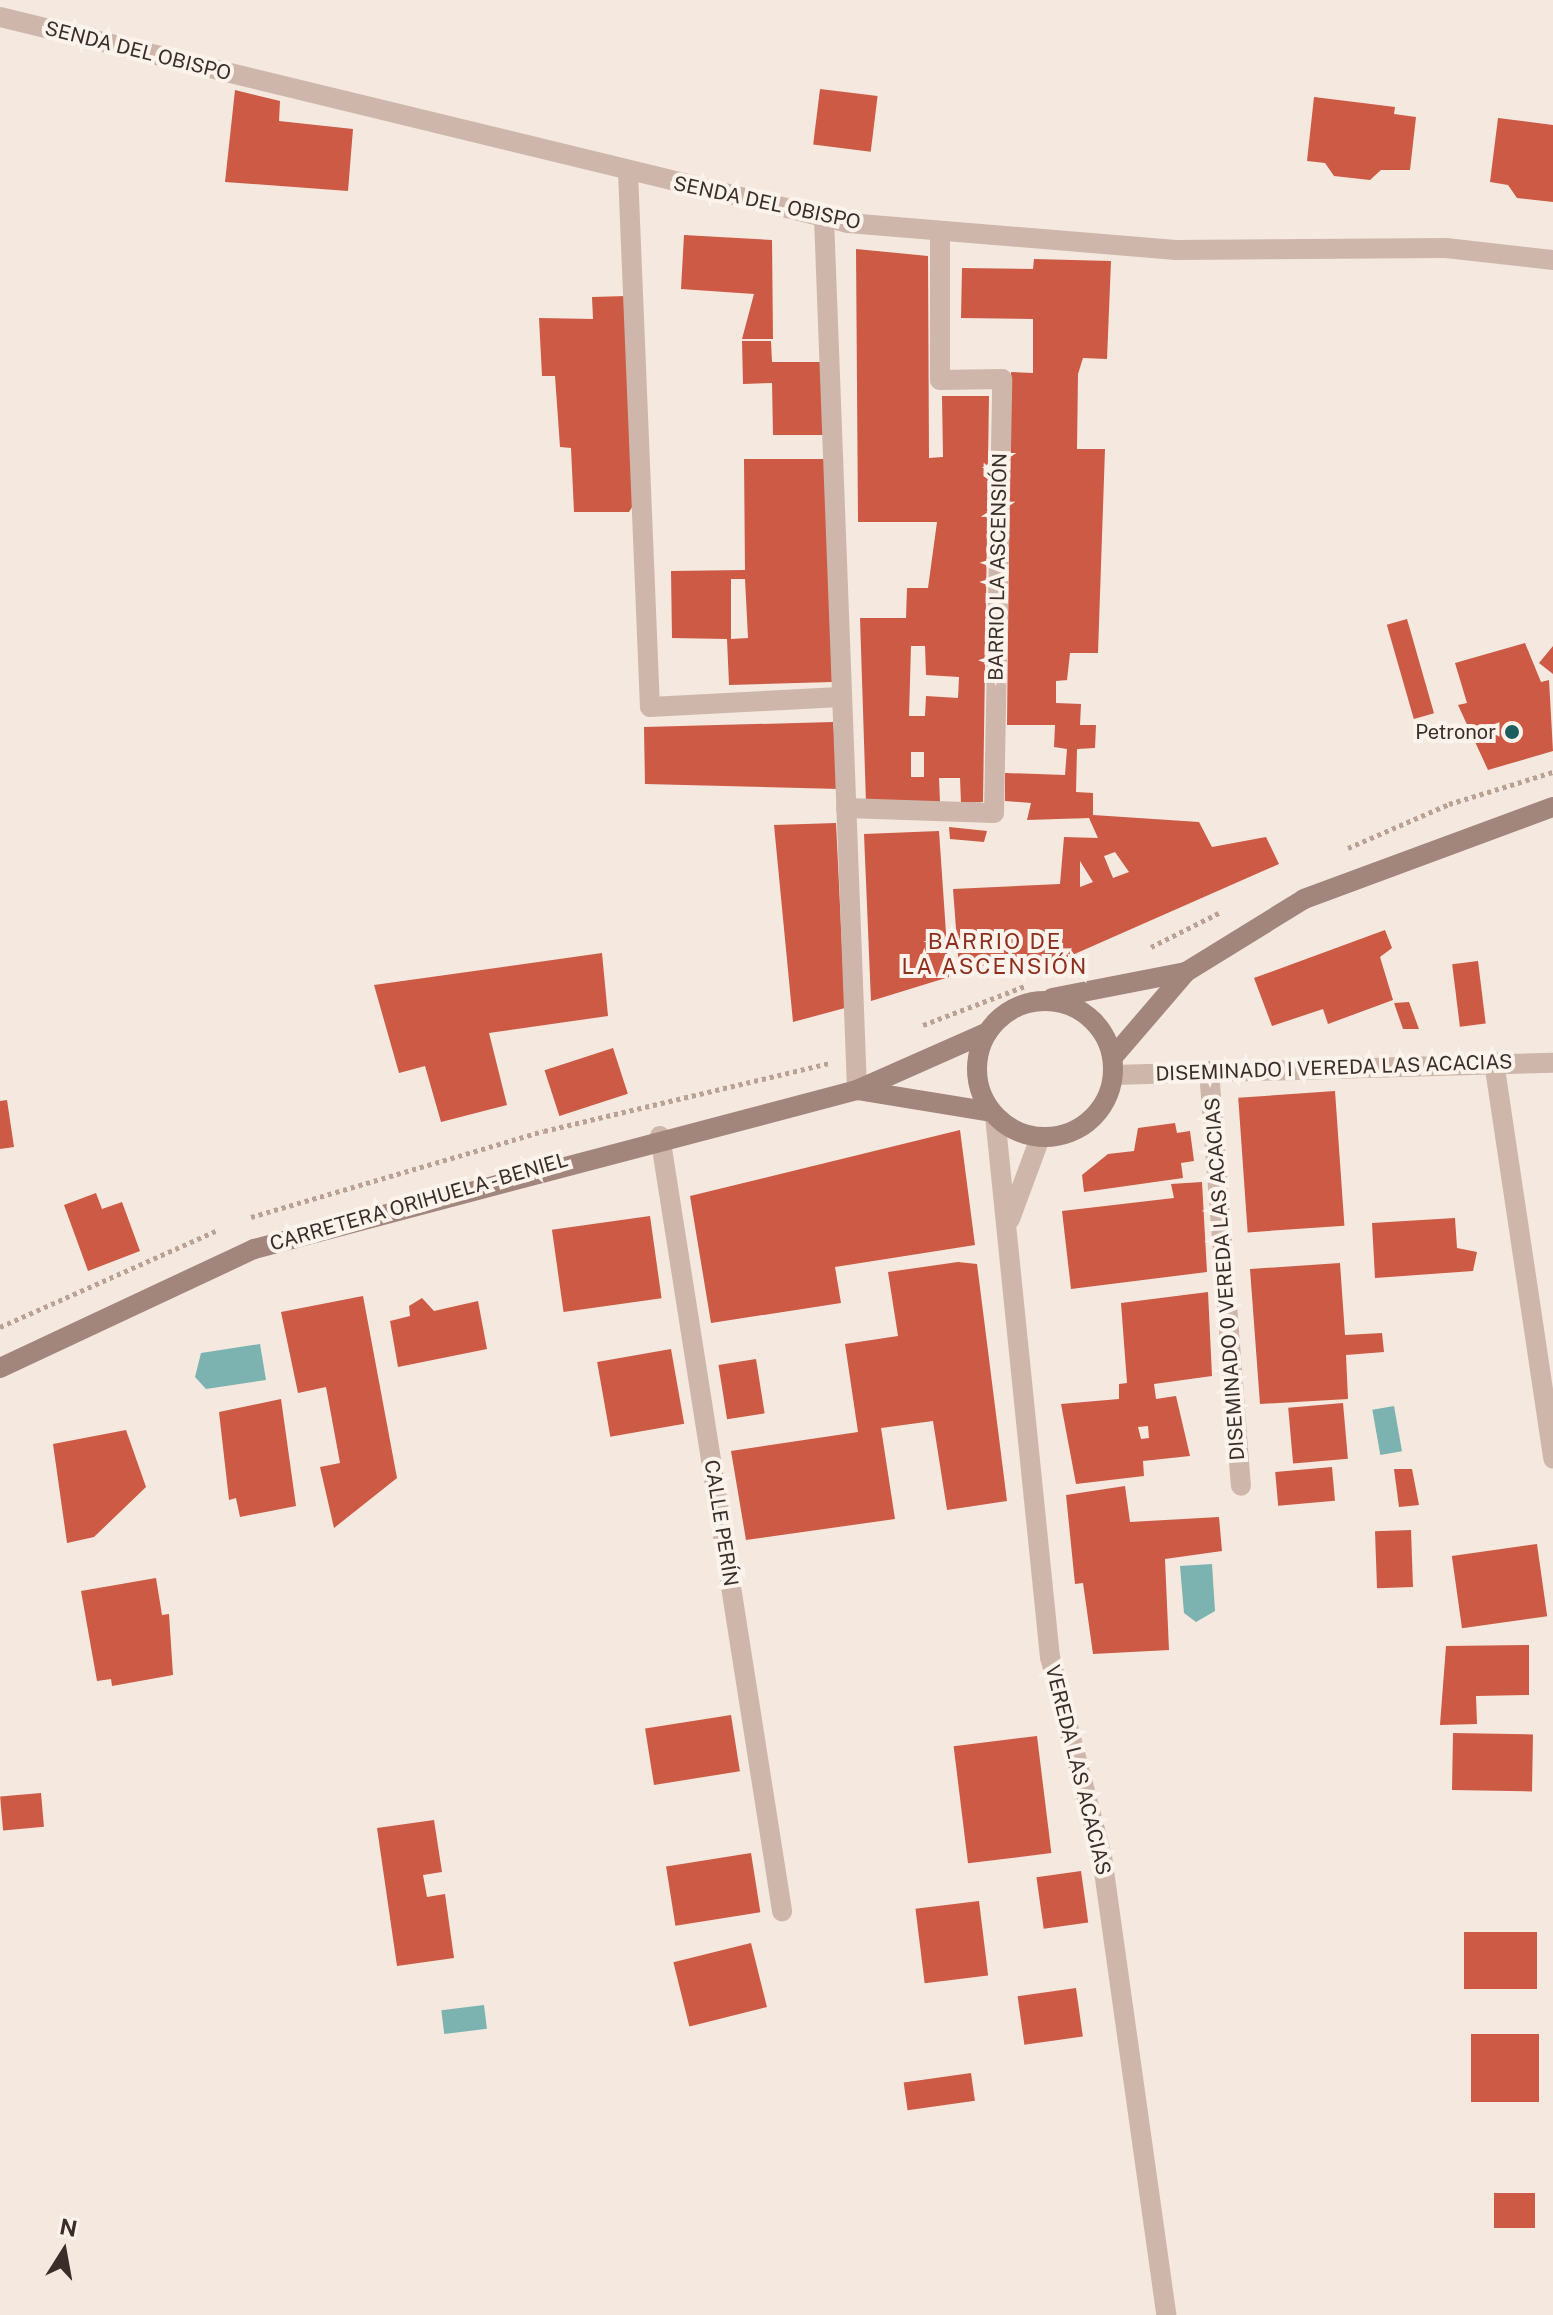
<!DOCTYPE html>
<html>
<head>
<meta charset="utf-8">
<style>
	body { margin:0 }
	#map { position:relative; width:1553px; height:2315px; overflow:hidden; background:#f4e8df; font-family:"Public Sans",sans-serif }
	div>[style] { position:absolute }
	.water>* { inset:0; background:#7cb3b1; transform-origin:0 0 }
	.building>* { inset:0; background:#cc5a45; transform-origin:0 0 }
	.path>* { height:5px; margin-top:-2.5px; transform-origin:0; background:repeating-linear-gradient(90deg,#baa194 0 4px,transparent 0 8px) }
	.street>* { height:20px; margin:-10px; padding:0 10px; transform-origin:10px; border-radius:10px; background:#ceb7aa }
	.secondary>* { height:20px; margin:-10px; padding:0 10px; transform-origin:10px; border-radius:10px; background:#a2857b }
	.secondary>.ring { margin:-10px; padding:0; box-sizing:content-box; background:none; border:20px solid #a2857b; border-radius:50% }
	.dots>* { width:22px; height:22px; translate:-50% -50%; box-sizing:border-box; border:4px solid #fbf3ec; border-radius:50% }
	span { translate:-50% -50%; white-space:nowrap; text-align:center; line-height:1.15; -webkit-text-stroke:8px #fbf3ec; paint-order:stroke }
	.street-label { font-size:20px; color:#3b2d2a }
	.poi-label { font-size:20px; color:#3b2d2a }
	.right { translate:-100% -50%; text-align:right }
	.neighbourhood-label { font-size:22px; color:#8e2f1e; letter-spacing:2px }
	.north { position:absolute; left:24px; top:2211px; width:80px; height:80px; -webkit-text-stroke:6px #fbf3ec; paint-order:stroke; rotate:11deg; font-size:22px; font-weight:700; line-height:32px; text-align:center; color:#3b2d2a }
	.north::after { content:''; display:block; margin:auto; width:28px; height:36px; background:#3b2d2a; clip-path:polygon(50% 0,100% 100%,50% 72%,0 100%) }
</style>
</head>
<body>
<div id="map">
	<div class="water">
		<div style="clip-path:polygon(260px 1344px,266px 1380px,206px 1389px,195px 1377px,201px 1353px)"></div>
		<div style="left:1394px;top:1406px;width:46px;height:22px;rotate:80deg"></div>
		<div style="clip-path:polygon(1212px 1564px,1215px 1611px,1196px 1622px,1184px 1613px,1180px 1566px)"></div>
		<div style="left:484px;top:2005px;width:24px;height:43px;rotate:83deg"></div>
	</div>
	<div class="building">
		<div style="left:820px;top:89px;width:58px;height:56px;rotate:7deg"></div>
		<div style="clip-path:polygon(235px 90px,280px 101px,279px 121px,353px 129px,348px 191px,225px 182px)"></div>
		<div style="clip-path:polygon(1314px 97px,1395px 107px,1394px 114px,1416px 117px,1410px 170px,1381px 170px,1370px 180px,1334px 176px,1325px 163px,1307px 161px)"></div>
		<div style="clip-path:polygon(1498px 118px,1553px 125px,1553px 202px,1517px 198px,1508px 185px,1490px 182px)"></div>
		<div style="clip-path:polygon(684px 235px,772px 240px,773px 339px,742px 339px,754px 294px,681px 289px)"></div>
		<div style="clip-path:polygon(evenodd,856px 249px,928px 256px,929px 458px,943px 457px,942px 396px,989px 396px,983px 802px,961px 803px,960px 778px,939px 778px,940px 802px,866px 803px,860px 618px,906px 618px,907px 588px,928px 588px,937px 522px,858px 522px,856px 249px,911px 646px,925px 646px,926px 675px,959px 677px,958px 698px,926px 696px,925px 716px,909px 716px,911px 646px,856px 249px,911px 752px,924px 752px,924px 777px,911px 777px,911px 752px)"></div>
		<div style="clip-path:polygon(evenodd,1034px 259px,1111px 261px,1107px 359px,1083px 358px,1078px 374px,1077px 449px,1105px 449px,1098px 653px,1070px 653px,1067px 680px,1056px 681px,1056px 703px,1081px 704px,1080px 725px,1096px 725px,1095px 748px,1077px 749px,1076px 792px,1093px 793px,1093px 815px,1199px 822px,1212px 847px,1266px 837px,1279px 864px,1061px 960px,959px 968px,953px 889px,1060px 884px,1064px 837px,1098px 838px,1089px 818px,1027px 820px,1031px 803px,1005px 801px,1005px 773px,1065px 775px,1067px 749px,1054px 747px,1055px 725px,1007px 725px,1011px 372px,1033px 373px,1033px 319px,961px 318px,962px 268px,1033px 269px,1034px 259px,1115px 852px,1129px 872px,1113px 878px,1104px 856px,1115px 852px,1034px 259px,1080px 861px,1093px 882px,1080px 887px,1080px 861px)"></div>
		<div style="clip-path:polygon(627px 296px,634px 504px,629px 512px,574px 512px,571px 448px,560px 447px,555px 376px,542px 376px,539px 318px,593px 319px,592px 297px)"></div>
		<div style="clip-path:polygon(742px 341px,771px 341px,772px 362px,825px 362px,827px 435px,773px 435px,772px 383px,743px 384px)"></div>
		<div style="clip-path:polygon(evenodd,744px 459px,828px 459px,832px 682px,729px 685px,727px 639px,672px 638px,671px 571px,745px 570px,744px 459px,731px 579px,745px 579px,748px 638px,731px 639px,731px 579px)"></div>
		<div style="left:1407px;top:619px;width:98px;height:21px;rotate:74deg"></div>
		<div style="clip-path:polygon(1525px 643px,1541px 682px,1549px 680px,1553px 751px,1488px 770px,1458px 705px,1467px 703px,1455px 663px)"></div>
		<div style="clip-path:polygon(1553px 646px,1553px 674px,1539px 663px)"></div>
		<div style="clip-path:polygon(833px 722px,840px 789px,645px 784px,644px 727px)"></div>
		<div style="clip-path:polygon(836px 823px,845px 1008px,793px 1022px,774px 825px)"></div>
		<div style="clip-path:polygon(949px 827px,987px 831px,984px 842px,950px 839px)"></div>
		<div style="clip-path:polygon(939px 831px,949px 977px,871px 1001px,864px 834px)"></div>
		<div style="clip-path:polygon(1385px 930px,1392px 948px,1380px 957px,1393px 1000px,1328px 1024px,1323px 1009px,1272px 1026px,1254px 978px)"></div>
		<div style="clip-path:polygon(602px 953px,608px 1016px,489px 1033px,507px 1105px,441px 1122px,425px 1066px,399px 1073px,374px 985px)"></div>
		<div style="left:1478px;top:961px;width:63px;height:26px;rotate:83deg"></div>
		<div style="clip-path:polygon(1409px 1002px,1419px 1029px,1403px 1029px,1394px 1003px)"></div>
		<div style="left:613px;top:1048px;width:48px;height:72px;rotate:72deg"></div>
		<div style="left:1335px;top:1091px;width:135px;height:97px;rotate:86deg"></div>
		<div style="clip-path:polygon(7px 1100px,14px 1147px,0 1149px,0 1101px)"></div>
		<div style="clip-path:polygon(1175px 1123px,1177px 1133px,1190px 1131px,1194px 1161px,1181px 1163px,1183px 1178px,1084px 1192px,1082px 1175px,1108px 1154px,1134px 1151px,1138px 1128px)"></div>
		<div style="clip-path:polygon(960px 1130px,975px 1245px,835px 1267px,841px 1303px,711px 1323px,690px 1196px)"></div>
		<div style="clip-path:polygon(1202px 1182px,1207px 1272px,1071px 1289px,1062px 1211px,1174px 1198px,1171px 1184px)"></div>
		<div style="clip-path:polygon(96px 1193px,102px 1209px,122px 1202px,140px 1251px,88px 1271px,64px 1205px)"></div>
		<div style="left:650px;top:1216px;width:83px;height:99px;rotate:82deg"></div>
		<div style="clip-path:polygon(1455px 1218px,1457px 1248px,1477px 1252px,1473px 1271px,1375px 1278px,1372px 1223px)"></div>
		<div style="clip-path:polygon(958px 1262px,977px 1264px,1007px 1501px,947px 1510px,933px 1421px,881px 1428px,895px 1519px,746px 1540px,731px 1451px,858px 1432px,845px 1344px,898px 1336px,888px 1272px)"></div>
		<div style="clip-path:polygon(1340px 1263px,1345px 1335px,1382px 1333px,1384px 1352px,1346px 1355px,1348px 1399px,1260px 1404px,1250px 1269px)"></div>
		<div style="clip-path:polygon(evenodd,1208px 1292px,1212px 1376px,1154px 1384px,1156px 1399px,1176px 1396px,1190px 1456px,1143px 1461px,1144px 1476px,1076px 1484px,1061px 1404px,1119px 1399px,1119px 1384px,1127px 1383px,1121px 1303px,1208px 1292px,1148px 1426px,1149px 1438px,1141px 1439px,1138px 1427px,1148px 1426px)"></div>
		<div style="clip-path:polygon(363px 1296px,397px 1478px,334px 1528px,320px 1467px,340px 1463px,326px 1387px,298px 1393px,281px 1312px)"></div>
		<div style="clip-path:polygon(422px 1298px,434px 1311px,478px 1301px,487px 1349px,398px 1367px,390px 1321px,410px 1316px,409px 1306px)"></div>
		<div style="left:671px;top:1349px;width:76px;height:75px;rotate:80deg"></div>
		<div style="left:756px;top:1359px;width:55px;height:38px;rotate:81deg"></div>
		<div style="clip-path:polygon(281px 1399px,296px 1506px,240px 1517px,236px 1498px,229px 1500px,219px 1412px)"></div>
		<div style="left:1343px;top:1403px;width:56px;height:55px;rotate:85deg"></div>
		<div style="clip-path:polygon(126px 1430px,146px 1487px,94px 1537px,67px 1543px,53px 1444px)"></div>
		<div style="left:1332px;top:1467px;width:34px;height:57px;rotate:85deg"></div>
		<div style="clip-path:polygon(1394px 1469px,1412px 1469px,1419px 1505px,1399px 1507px)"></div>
		<div style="clip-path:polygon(1125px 1486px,1130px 1522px,1219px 1517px,1222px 1551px,1165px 1559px,1169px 1650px,1093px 1654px,1083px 1583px,1075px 1584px,1066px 1495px)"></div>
		<div style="left:1411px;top:1530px;width:57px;height:36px;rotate:88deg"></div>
		<div style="left:1537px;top:1544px;width:73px;height:86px;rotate:82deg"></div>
		<div style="clip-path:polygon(156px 1578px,162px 1615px,169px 1614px,173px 1675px,112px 1686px,111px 1679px,97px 1681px,81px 1591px)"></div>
		<div style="clip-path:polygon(1529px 1645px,1529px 1695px,1476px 1696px,1477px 1724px,1440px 1725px,1446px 1646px)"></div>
		<div style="left:731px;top:1715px;width:57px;height:87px;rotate:81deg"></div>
		<div style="left:1453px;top:1733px;width:80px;height:57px;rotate:1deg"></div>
		<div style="left:1037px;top:1736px;width:118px;height:84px;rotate:83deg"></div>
		<div style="left:41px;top:1793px;width:34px;height:41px;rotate:85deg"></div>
		<div style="clip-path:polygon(434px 1820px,442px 1872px,423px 1875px,427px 1897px,445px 1894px,454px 1958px,397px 1966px,377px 1828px)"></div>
		<div style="left:751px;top:1853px;width:60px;height:86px;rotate:81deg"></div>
		<div style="left:1081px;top:1871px;width:52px;height:45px;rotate:82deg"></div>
		<div style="left:979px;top:1901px;width:75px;height:64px;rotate:83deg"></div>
		<div style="left:1464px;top:1932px;width:73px;height:57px"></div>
		<div style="left:751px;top:1943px;width:66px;height:80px;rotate:76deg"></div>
		<div style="left:1076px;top:1988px;width:49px;height:59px;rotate:82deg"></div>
		<div style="left:1471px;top:2034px;width:68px;height:68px"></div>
		<div style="left:971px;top:2073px;width:28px;height:68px;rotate:82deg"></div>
		<div style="left:1494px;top:2193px;width:41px;height:35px"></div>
	</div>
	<div class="path">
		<div style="left:1348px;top:848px;width:110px;rotate:-23.5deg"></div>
		<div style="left:1449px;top:804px;width:109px;rotate:-17.1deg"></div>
		<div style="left:1151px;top:947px;width:78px;rotate:-26.6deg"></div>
		<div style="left:923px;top:1025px;width:109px;rotate:-20.9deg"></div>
		<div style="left:251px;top:1217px;width:305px;rotate:-16.4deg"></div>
		<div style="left:544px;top:1131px;width:293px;rotate:-13.4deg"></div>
		<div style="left:0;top:1327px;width:236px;rotate:-24deg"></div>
	</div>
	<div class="street">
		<div style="left:0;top:17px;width:873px;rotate:13.65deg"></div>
		<div style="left:848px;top:223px;width:329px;rotate:4.7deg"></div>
		<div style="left:1176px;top:250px;width:270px;rotate:-0.4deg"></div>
		<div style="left:1446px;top:248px;width:108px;rotate:6.4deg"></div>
		<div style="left:628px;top:172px;width:535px;rotate:87.65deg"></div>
		<div style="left:650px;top:707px;width:190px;rotate:-3deg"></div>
		<div style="left:824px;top:218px;width:873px;rotate:87.83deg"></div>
		<div style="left:846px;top:808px;width:148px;rotate:1.9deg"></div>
		<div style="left:994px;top:813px;width:434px;rotate:-88.9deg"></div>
		<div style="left:1002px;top:379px;width:62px;rotate:179.1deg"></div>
		<div style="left:940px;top:380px;width:145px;rotate:-90deg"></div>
		<div style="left:1494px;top:1062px;width:401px;rotate:81.5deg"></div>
		<div style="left:1209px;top:1071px;width:416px;rotate:85.6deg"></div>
		<div style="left:1114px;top:1075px;width:439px;rotate:-1.6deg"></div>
		<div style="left:995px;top:1116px;width:544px;rotate:84.2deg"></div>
		<div style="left:1050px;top:1657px;width:207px;rotate:75.4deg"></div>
		<div style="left:1102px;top:1857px;width:462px;rotate:82deg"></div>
		<div style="left:660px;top:1136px;width:785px;rotate:81.05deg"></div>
		<div style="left:1010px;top:1219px;width:86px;rotate:-69.7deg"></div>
	</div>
	<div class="secondary">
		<div style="left:1052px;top:998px;width:136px;rotate:-11deg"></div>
		<div class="ring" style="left:977px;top:1001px;width:116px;height:116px"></div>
		<div style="left:1113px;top:1057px;width:112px;rotate:-49.3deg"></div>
		<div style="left:1186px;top:972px;width:139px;rotate:-31.7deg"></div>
		<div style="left:1304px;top:899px;width:265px;rotate:-20.3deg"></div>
		<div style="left:857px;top:1090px;width:136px;rotate:9.3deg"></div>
		<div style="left:0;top:1368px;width:280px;rotate:-25.1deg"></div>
		<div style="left:254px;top:1249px;width:624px;rotate:-14.77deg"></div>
		<div style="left:857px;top:1090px;width:143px;rotate:-23.9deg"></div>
	</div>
	<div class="dots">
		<div style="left:1512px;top:732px;background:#1c5f5e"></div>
	</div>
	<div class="street-label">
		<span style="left:138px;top:51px;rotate:14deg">SENDA DEL OBISPO</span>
		<span style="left:767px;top:203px;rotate:12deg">SENDA DEL OBISPO</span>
		<span style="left:998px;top:567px;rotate:-89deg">BARRIO LA ASCENSIÓN</span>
		<span style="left:1334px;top:1068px;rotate:-2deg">DISEMINADO I VEREDA LAS ACACIAS</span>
		<span style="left:419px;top:1202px;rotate:-16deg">CARRETERA ORIHUELA - BENIEL</span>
		<span style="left:1225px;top:1279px;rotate:-94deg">DISEMINADO 0 VEREDA LAS ACACIAS</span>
		<span style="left:721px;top:1523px;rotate:81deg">CALLE PERÍN</span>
		<span style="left:1078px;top:1770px;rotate:76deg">VEREDA LAS ACACIAS</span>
	</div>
	<div class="poi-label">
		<span class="right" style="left:1496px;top:732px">Petronor</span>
	</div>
	<div class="neighbourhood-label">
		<span style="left:995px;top:954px">BARRIO DE<br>LA ASCENSIÓN</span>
	</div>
	<div class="north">N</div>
</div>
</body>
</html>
